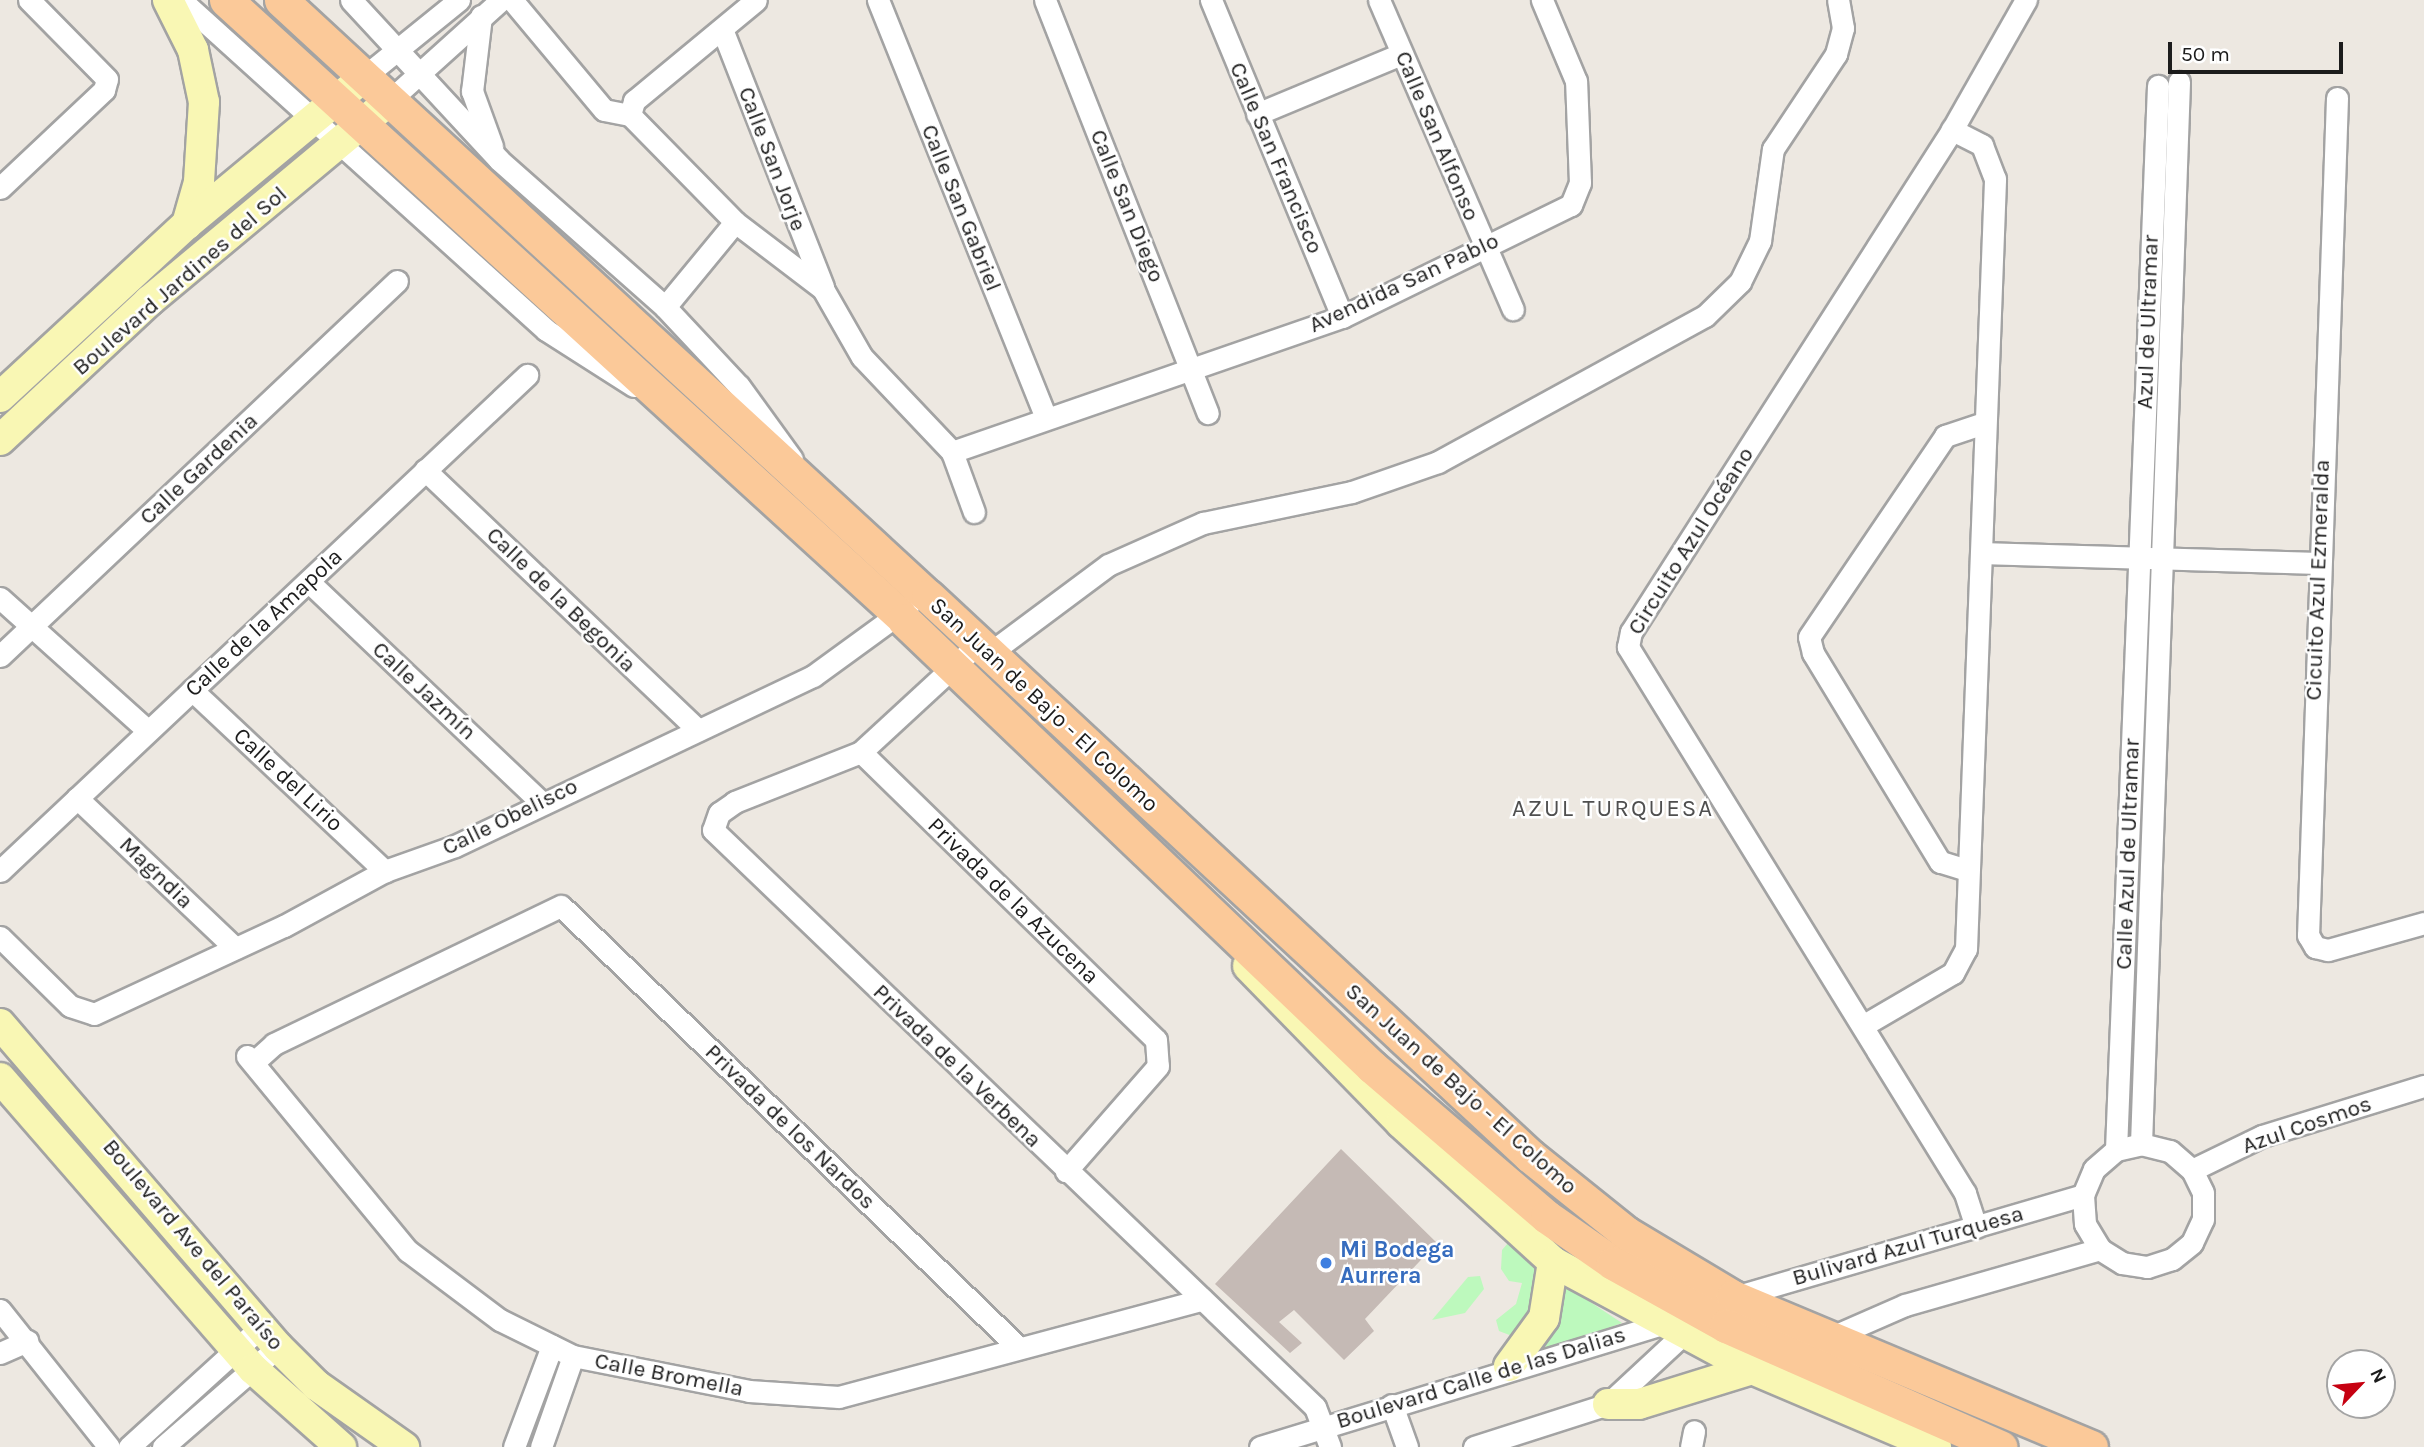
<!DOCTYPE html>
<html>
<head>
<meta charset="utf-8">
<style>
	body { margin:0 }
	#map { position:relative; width:2424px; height:1447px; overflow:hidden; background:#ede8e1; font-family:Karla,sans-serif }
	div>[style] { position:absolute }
	.park>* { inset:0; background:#bdf9bd }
	.building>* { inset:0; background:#c5bab5 }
	.roads { filter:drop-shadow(2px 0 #a3a3a3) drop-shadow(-2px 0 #a3a3a3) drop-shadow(0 2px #a3a3a3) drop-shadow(0 -2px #a3a3a3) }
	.street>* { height:21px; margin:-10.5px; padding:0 10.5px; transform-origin:10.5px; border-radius:10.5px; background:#fff }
	.secondary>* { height:30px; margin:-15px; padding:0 15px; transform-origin:15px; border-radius:15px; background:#f9f7b4 }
	.primary>* { height:33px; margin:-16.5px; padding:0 16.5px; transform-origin:16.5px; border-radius:16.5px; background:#fbc999 }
	.dots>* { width:19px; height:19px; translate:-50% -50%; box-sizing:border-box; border:4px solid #fff; border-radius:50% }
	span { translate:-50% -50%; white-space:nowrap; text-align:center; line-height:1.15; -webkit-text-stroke:5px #fff; paint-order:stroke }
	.street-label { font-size:23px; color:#1c1c1c }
	.shop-label { font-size:23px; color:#366cbe; font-weight:700 }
	.left { translate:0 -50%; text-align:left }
	.neighbourhood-label { font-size:24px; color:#4f4f4f; letter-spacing:2px }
	.north { position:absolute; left:2326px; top:1349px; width:70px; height:70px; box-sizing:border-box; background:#fff; border:2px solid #a4a4a4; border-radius:50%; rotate:64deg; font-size:19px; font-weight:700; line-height:28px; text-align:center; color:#1c1c1c }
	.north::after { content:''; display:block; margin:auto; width:24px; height:32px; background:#c60111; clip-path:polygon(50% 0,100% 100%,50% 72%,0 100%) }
	.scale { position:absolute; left:2168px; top:42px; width:175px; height:32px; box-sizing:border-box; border:4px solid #1c1c1c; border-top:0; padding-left:9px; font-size:21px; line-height:24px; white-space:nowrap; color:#1c1c1c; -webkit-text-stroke:5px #fff; paint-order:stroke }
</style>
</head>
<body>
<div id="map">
	<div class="park">
		<div style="clip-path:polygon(1514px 1236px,1545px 1262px,1534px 1316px,1512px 1336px,1499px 1331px,1496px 1320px,1516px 1304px,1522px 1283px,1509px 1281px,1501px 1269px,1502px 1250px)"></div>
		<div style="clip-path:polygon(1480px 1276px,1484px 1289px,1465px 1313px,1432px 1320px,1468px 1277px)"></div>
		<div style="clip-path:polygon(1560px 1282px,1622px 1323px,1531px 1356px)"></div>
	</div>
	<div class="building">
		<div style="clip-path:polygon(1341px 1149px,1437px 1243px,1365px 1319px,1374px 1331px,1344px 1360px,1294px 1310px,1279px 1322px,1302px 1343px,1290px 1353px,1215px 1284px)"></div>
	</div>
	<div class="roads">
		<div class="street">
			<div style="left:181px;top:0;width:492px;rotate:42.1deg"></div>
			<div style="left:546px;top:330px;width:104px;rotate:32.5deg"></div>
			<div style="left:351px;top:0;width:218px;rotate:47.2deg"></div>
			<div style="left:499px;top:160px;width:222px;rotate:41.5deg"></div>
			<div style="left:665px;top:307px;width:108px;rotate:46.9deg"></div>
			<div style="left:739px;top:386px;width:90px;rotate:54deg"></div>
			<div style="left:512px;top:0;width:143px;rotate:50.1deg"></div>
			<div style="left:604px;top:110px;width:26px;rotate:11deg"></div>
			<div style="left:878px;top:0;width:448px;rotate:68.1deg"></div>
			<div style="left:1045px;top:0;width:444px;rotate:68.5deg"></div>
			<div style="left:1211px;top:0;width:343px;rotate:67.5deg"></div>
			<div style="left:1379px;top:0;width:337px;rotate:66.6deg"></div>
			<div style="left:481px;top:16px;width:76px;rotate:96.8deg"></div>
			<div style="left:472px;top:91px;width:59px;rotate:70deg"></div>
			<div style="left:722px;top:29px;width:277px;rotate:68.6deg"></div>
			<div style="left:365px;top:76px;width:121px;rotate:-39deg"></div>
			<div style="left:2337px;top:98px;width:838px;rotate:91.98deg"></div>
			<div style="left:2308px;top:935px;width:14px;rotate:60deg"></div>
			<div style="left:2315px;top:947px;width:13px;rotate:13deg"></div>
			<div style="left:2328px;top:950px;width:100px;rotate:-15.7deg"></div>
			<div style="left:390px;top:100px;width:149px;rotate:-42deg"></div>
			<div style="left:1257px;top:114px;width:156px;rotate:-22.6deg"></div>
			<div style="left:630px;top:115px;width:150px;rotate:45.5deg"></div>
			<div style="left:735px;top:222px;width:111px;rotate:37.3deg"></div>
			<div style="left:823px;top:289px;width:78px;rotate:60.2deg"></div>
			<div style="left:862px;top:357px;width:131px;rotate:46.5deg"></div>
			<div style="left:952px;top:452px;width:64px;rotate:69.9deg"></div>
			<div style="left:630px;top:115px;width:15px;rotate:-74deg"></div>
			<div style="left:634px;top:101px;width:158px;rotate:-39.6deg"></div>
			<div style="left:0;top:188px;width:143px;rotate:-43.3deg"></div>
			<div style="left:104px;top:90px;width:11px;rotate:-75deg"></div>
			<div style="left:107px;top:79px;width:111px;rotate:-134.6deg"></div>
			<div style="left:665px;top:307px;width:110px;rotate:-50.5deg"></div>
			<div style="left:952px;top:452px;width:413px;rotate:-19.1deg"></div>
			<div style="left:1342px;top:317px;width:255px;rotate:-26.1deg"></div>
			<div style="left:1571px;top:205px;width:24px;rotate:-68deg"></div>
			<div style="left:1580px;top:183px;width:102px;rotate:-92.2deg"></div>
			<div style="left:1576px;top:81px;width:88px;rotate:-112.8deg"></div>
			<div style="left:425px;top:470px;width:377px;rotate:43.6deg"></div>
			<div style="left:1982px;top:553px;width:335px;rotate:1.7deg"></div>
			<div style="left:309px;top:582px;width:318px;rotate:43.5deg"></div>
			<div style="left:0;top:598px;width:198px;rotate:41.9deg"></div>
			<div style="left:979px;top:643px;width:161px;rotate:137.3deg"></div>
			<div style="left:861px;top:752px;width:136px;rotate:158.4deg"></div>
			<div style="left:735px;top:802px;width:19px;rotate:145deg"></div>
			<div style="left:719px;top:813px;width:18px;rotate:109deg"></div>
			<div style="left:713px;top:830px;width:834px;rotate:43.79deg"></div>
			<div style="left:1315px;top:1407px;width:43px;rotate:69.4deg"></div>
			<div style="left:990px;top:653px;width:147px;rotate:-36.7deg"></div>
			<div style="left:1108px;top:565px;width:104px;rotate:-23.9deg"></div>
			<div style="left:1203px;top:523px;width:152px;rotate:-11.8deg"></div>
			<div style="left:1352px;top:492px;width:91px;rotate:-19.2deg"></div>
			<div style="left:1438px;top:462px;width:304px;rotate:-28.7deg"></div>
			<div style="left:1705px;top:316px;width:49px;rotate:-44.2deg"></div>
			<div style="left:1740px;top:282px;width:46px;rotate:-64deg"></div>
			<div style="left:1760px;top:241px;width:93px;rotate:-82deg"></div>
			<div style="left:1773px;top:149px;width:114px;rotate:-56.4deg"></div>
			<div style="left:1836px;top:54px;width:27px;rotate:-75deg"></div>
			<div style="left:1843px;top:28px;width:28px;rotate:-100deg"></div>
			<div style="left:0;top:656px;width:546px;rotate:-43.37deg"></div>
			<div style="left:192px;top:690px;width:265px;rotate:43.2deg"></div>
			<div style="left:861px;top:752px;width:412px;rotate:44.3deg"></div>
			<div style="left:1156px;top:1040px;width:26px;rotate:86deg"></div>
			<div style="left:1158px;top:1066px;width:140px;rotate:131.2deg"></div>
			<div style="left:77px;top:798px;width:218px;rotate:43.5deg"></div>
			<div style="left:1967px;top:870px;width:28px;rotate:-163deg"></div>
			<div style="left:1940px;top:862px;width:245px;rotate:-121.3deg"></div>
			<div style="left:1813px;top:653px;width:16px;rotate:-104deg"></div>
			<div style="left:1809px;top:637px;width:243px;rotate:-55.9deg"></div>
			<div style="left:1945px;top:436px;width:41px;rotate:-18.4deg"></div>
			<div style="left:0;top:871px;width:724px;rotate:-43.26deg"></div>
			<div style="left:0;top:937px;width:98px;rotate:44.6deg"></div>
			<div style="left:70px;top:1006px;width:25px;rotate:18deg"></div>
			<div style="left:94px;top:1014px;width:209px;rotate:-24.9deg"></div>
			<div style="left:284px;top:926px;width:115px;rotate:-28.6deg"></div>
			<div style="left:385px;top:871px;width:74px;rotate:-19.7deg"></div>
			<div style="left:455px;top:846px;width:396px;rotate:-25.4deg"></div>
			<div style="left:813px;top:676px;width:117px;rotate:-36deg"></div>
			<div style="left:1864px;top:1025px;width:103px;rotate:-30.3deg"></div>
			<div style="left:1953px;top:973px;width:27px;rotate:-62deg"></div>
			<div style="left:1966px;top:949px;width:771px;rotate:-87.84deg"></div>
			<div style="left:1995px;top:179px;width:36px;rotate:-111deg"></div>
			<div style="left:1982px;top:145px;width:34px;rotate:-153deg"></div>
			<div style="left:247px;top:1056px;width:253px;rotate:50.5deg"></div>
			<div style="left:408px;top:1251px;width:115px;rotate:36.9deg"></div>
			<div style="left:500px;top:1320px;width:81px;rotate:26.3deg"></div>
			<div style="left:573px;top:1356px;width:179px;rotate:11.2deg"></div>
			<div style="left:749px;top:1391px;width:90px;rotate:3.8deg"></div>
			<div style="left:839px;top:1397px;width:376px;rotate:-15deg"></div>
			<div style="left:254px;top:1062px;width:27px;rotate:-42deg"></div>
			<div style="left:274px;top:1044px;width:318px;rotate:-25.7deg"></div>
			<div style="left:561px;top:906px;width:636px;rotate:43.98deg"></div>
			<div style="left:2141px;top:1144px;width:1063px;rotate:-87.95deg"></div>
			<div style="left:2116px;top:1150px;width:1065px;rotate:-87.74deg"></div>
			<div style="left:2192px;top:1170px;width:78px;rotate:-25.9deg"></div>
			<div style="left:2262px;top:1136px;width:170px;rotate:-17.2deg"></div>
			<div style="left:1976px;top:1227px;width:36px;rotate:-108deg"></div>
			<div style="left:1965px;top:1193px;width:642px;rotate:-121.68deg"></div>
			<div style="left:1628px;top:647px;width:15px;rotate:-79deg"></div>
			<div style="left:1631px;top:632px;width:596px;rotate:-57.4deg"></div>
			<div style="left:1952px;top:130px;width:150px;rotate:-60.4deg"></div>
			<div style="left:1731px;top:1298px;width:367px;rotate:-16.3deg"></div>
			<div style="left:2083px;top:1195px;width:28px;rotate:-67deg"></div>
			<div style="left:2094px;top:1169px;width:29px;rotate:-41deg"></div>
			<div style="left:2116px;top:1150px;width:26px;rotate:-13deg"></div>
			<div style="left:2141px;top:1144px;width:30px;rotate:14deg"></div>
			<div style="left:2170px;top:1151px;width:29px;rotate:41deg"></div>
			<div style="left:2192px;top:1170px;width:25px;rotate:64deg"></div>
			<div style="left:2203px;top:1193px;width:26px;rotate:90deg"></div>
			<div style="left:2203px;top:1219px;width:26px;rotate:115deg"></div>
			<div style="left:2192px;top:1243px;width:26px;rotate:141deg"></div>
			<div style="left:2172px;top:1259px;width:26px;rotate:162deg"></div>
			<div style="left:2147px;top:1267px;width:25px;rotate:-171deg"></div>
			<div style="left:2122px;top:1263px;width:26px;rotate:-148deg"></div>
			<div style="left:2100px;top:1249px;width:29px;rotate:-121deg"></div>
			<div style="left:2085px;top:1224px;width:29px;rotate:-94deg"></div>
			<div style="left:0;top:1310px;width:175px;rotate:51.5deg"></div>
			<div style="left:1825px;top:1340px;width:87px;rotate:-23.6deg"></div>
			<div style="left:1905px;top:1305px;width:203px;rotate:-16deg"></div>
			<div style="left:0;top:1353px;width:30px;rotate:-24deg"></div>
			<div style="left:1392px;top:1405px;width:45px;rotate:70.3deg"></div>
			<div style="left:129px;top:1447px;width:177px;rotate:-42.3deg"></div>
			<div style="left:163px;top:1447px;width:152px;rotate:-41deg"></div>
			<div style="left:514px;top:1447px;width:108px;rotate:-69.4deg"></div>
			<div style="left:541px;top:1447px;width:96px;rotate:-70.6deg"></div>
			<div style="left:1260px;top:1447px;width:430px;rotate:-17deg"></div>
			<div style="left:1474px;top:1447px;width:141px;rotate:-17.8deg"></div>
			<div style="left:1608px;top:1404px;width:116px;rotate:-42.9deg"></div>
			<div style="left:1691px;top:1447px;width:16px;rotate:-79deg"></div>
		</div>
		<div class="secondary">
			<div style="left:168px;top:0;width:56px;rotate:63.4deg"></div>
			<div style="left:193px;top:50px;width:53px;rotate:78.1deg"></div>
			<div style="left:204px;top:102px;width:80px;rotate:93.6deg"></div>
			<div style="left:199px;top:182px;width:44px;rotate:105.9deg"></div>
			<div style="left:0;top:397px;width:255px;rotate:-42.8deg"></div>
			<div style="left:187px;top:224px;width:231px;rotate:-39.7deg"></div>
			<div style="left:0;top:440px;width:204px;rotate:-43deg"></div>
			<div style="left:149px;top:301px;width:314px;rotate:-39.8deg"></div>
			<div style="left:1248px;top:966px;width:219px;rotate:45.7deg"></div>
			<div style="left:1401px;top:1123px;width:206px;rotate:42.4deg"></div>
			<div style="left:1553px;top:1262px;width:226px;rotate:28.3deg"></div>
			<div style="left:1752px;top:1369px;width:200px;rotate:23deg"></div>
			<div style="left:0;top:1024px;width:426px;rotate:49.3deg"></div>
			<div style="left:278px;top:1347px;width:54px;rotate:45deg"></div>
			<div style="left:316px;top:1385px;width:108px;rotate:35.2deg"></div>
			<div style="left:0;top:1078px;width:386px;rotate:49deg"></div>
			<div style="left:253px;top:1369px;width:118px;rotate:41.6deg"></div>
			<div style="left:1509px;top:1366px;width:59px;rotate:-53.9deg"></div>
			<div style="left:1544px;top:1318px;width:57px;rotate:-80.9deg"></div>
			<div style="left:1608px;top:1404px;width:31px"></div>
			<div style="left:1639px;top:1404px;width:118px;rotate:-17.2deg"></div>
		</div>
		<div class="primary">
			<div style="left:226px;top:0;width:911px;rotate:42.38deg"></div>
			<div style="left:281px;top:0;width:875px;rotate:42.68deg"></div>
			<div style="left:928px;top:596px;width:822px;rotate:42.93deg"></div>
			<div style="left:1530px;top:1156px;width:123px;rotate:38.7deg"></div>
			<div style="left:1626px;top:1233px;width:125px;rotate:30.9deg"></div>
			<div style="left:1733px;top:1297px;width:388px;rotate:22.7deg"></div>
			<div style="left:904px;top:620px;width:647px;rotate:43.69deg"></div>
			<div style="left:1372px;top:1067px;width:230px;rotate:40.6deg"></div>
			<div style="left:1547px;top:1217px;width:80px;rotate:34.9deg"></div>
			<div style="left:1613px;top:1263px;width:129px;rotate:29.1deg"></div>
			<div style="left:1726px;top:1326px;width:300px;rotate:23.8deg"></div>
		</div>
	</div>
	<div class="dots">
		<div style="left:1326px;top:1263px;background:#3f7fe0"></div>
	</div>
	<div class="street-label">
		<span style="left:1437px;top:136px;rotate:67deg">Calle San Alfonso</span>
		<span style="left:1276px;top:158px;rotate:67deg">Calle San Francisco</span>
		<span style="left:772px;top:159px;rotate:69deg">Calle San Jorje</span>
		<span style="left:1127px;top:206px;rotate:68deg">Calle San Diego</span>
		<span style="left:961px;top:208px;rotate:68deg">Calle San Gabriel</span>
		<span style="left:180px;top:281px;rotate:-41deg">Boulevard Jardines del Sol</span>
		<span style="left:1404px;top:283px;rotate:-25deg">Avendida San Pablo</span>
		<span style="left:2148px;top:322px;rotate:-88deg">Azul de Ultramar</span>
		<span style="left:199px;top:469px;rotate:-43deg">Calle Gardenia</span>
		<span style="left:1691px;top:541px;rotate:-58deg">Circuito Azul Océano</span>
		<span style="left:2318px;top:580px;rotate:-88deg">Cicuito Azul Ezmeralda</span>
		<span style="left:561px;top:600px;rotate:44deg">Calle de la Begonia</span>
		<span style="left:264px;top:623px;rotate:-43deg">Calle de la Amapola</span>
		<span style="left:424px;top:691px;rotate:43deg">Calle Jazmín</span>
		<span style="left:1044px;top:705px;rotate:43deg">San Juan de Bajo - El Colomo</span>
		<span style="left:288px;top:780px;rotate:43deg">Calle del Lirio</span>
		<span style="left:510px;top:817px;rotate:-26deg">Calle Obelisco</span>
		<span style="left:2128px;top:854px;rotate:-88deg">Calle Azul de Ultramar</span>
		<span style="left:156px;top:873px;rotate:44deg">Magndia</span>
		<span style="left:1013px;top:901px;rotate:44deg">Privada de la Azucena</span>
		<span style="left:957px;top:1066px;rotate:44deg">Privada de la Verbena</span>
		<span style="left:1461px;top:1089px;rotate:42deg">San Juan de Bajo - El Colomo</span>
		<span style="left:2307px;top:1125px;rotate:-19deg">Azul Cosmos</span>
		<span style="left:790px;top:1127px;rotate:44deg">Privada de los Nardos</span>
		<span style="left:193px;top:1245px;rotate:50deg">Boulevard Ave del Paraíso</span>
		<span style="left:1908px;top:1246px;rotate:-16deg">Bulivard Azul Turquesa</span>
		<span style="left:669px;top:1375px;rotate:11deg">Calle Bromella</span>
		<span style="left:1481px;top:1378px;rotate:-17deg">Boulevard Calle de las Dalias</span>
	</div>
	<div class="shop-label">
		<span class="left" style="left:1340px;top:1263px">Mi Bodega<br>Aurrera</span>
	</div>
	<div class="neighbourhood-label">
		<span style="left:1613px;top:809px">AZUL TURQUESA</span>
	</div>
	<div class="north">N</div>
	<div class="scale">50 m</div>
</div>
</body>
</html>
